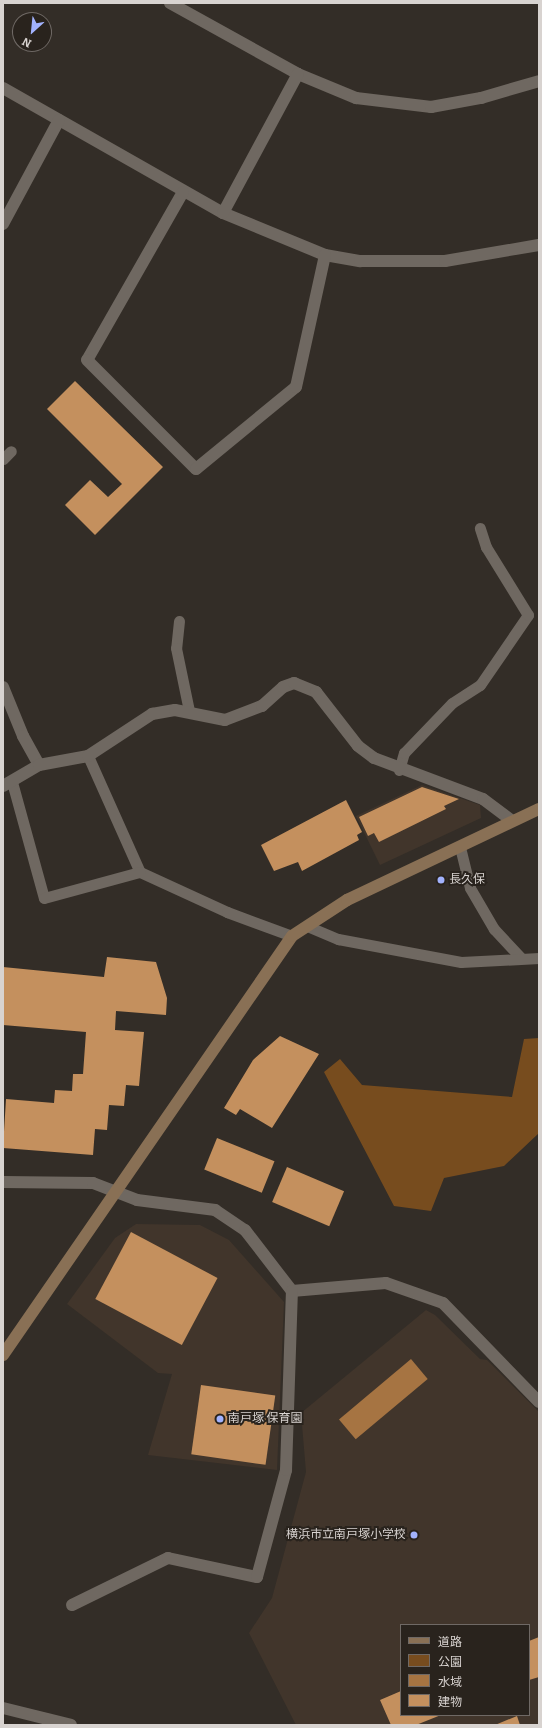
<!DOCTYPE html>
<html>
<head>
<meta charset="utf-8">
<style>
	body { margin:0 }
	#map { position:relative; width:542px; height:1728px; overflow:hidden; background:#332d27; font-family:Bitter,"Noto Sans JP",serif }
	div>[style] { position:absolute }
	.built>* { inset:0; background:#41352b }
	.green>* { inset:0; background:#774c1e }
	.water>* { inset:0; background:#a67442; transform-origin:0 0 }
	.building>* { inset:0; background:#c4905e; transform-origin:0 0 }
	.lane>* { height:11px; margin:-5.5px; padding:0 5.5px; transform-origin:5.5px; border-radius:5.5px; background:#6f6861 }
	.street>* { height:12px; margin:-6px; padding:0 6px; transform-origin:6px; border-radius:6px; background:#6f6861 }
	.secondary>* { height:12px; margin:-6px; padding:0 6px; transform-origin:6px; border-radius:6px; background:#897055 }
	.dots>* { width:11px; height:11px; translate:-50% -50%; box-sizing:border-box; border:2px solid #29231d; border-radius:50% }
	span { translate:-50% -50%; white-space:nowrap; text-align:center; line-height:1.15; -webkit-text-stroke:4px #29231d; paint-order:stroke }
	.poi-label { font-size:12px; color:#d8d3d0 }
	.left { translate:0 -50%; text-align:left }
	.right { translate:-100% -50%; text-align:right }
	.frame { position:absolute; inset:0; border:4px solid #d8d3d0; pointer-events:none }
	.legend { position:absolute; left:400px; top:1624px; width:130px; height:92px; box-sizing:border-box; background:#29231d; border:1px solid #6f6965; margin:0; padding:5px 7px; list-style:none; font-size:12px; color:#d8d3d0 }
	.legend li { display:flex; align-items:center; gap:8px; height:20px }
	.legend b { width:20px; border:1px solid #6f6965 }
	.north { position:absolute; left:12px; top:12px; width:40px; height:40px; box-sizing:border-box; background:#29231d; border:1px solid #6f6965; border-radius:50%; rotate:207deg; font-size:11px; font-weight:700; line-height:16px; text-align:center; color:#d8d3d0 }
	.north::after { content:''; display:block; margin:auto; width:14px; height:18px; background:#a2b2fd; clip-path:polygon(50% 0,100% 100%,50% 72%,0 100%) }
</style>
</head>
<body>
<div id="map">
	<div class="built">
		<div style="clip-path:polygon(422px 785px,480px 805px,481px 818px,380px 865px,356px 816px)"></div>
		<div style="clip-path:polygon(136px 1224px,200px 1225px,229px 1240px,284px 1302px,277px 1470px,148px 1455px,172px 1374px,158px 1373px,67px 1304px,115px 1238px)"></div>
		<div style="clip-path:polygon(evenodd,426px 1310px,435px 1315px,480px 1359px,487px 1360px,539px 1412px,539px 1725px,296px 1725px,249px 1633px,272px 1598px,306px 1472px,301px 1413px,426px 1310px,401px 1625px,529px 1625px,529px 1715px,401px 1715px,401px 1625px)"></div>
	</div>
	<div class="green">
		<div style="clip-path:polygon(539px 1038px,539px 1133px,504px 1166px,444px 1178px,431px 1211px,394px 1206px,324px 1072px,340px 1059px,362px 1085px,512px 1097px,524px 1039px)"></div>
	</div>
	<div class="water">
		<div style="left:411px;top:1359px;width:26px;height:94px;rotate:50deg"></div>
	</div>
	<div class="building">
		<div style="clip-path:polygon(75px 381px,163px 467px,95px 535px,65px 505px,90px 480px,108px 497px,122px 484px,47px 409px)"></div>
		<div style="clip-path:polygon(422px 787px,459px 799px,444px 806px,446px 809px,379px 842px,374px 833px,368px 836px,359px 817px)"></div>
		<div style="clip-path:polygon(346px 800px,362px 832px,357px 835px,359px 840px,302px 871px,298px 862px,274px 871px,261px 845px)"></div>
		<div style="clip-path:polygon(107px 957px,156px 962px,167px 998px,166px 1015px,116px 1011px,115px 1030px,144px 1032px,139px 1086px,126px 1085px,124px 1106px,109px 1105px,107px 1130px,95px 1129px,93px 1155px,3px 1148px,6px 1099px,54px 1103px,55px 1090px,72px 1091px,73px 1074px,83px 1074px,86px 1032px,3px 1025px,3px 967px,104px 977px)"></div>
		<div style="clip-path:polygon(280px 1036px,319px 1054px,272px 1128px,240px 1109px,236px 1115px,224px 1108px,253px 1060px)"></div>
		<div style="left:217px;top:1138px;width:62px;height:34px;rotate:22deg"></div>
		<div style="left:287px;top:1167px;width:62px;height:38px;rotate:23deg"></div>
		<div style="left:131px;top:1232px;width:98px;height:76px;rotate:28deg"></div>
		<div style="left:201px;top:1385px;width:75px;height:70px;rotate:8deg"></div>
		<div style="clip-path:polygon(539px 1637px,539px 1677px,529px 1680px,529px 1641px)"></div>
		<div style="clip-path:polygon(401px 1691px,401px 1715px,441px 1715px,416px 1725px,391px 1725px,380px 1700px)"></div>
		<div style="clip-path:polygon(517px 1716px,520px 1725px,495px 1725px)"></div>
	</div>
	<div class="lane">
		<div style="left:3px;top:459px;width:11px;rotate:-45deg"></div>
		<div style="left:179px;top:621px;width:27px;rotate:96deg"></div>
		<div style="left:176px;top:648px;width:64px;rotate:78.3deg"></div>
		<div style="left:88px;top:756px;width:127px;rotate:65.9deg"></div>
		<div style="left:140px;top:872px;width:96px;rotate:24.7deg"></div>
		<div style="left:227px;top:912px;width:69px;rotate:20.3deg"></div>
		<div style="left:399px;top:770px;width:18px;rotate:-74deg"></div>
		<div style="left:404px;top:753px;width:69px;rotate:-46.2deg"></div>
		<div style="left:452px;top:703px;width:33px;rotate:-33deg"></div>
		<div style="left:480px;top:685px;width:85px;rotate:-55.6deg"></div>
		<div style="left:528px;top:615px;width:80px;rotate:-121.7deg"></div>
		<div style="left:486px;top:547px;width:20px;rotate:-108deg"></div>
		<div style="left:12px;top:782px;width:120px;rotate:74.6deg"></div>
		<div style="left:44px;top:898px;width:99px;rotate:-15.2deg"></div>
		<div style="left:460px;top:847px;width:42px;rotate:76.3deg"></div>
		<div style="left:470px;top:888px;width:48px;rotate:59.7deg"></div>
		<div style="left:494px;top:929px;width:40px;rotate:47deg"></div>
		<div style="left:307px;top:926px;width:34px;rotate:23deg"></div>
		<div style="left:338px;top:939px;width:125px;rotate:10.6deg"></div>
		<div style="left:461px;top:962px;width:78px;rotate:-2.9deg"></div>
	</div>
	<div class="street">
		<div style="left:170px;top:3px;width:146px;rotate:29deg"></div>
		<div style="left:298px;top:74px;width:63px;rotate:22.5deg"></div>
		<div style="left:356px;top:98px;width:76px;rotate:6.8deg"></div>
		<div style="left:431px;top:107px;width:51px;rotate:-10.2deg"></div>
		<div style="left:481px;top:98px;width:60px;rotate:-16.3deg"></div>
		<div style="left:3px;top:88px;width:253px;rotate:29.6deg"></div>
		<div style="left:223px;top:213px;width:110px;rotate:22.4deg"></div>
		<div style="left:325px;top:255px;width:36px;rotate:10deg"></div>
		<div style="left:360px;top:261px;width:85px"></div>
		<div style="left:445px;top:261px;width:95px;rotate:-9.7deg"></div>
		<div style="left:183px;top:192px;width:193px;rotate:119.7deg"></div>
		<div style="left:87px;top:360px;width:154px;rotate:45deg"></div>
		<div style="left:196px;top:469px;width:129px;rotate:-39.4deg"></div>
		<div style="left:296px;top:387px;width:135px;rotate:-77.6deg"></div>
		<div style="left:223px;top:213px;width:158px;rotate:-61.7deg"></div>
		<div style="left:3px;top:224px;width:118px;rotate:-61.7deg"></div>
		<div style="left:3px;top:687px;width:53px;rotate:67.8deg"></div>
		<div style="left:23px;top:736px;width:33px;rotate:61deg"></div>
		<div style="left:3px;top:786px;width:42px;rotate:-30.3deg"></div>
		<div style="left:39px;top:765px;width:50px;rotate:-10.4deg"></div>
		<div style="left:88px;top:756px;width:77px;rotate:-33.3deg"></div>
		<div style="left:152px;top:714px;width:23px;rotate:-10deg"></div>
		<div style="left:175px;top:710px;width:51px;rotate:11.3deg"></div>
		<div style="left:225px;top:720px;width:40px;rotate:-21deg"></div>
		<div style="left:262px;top:706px;width:28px;rotate:-42deg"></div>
		<div style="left:283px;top:687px;width:12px;rotate:-20deg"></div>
		<div style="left:294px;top:683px;width:24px;rotate:22deg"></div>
		<div style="left:316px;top:692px;width:68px;rotate:52.1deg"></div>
		<div style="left:358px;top:746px;width:20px;rotate:37deg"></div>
		<div style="left:374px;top:758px;width:116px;rotate:20.6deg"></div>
		<div style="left:483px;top:799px;width:35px;rotate:37deg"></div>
		<div style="left:3px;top:1182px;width:90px;rotate:0.6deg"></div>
		<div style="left:93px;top:1183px;width:47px;rotate:21.1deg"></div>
		<div style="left:137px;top:1200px;width:79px;rotate:7.3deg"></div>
		<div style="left:215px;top:1210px;width:36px;rotate:34deg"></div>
		<div style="left:245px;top:1230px;width:77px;rotate:52.4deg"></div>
		<div style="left:292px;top:1291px;width:94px;rotate:-4.9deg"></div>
		<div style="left:386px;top:1283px;width:60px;rotate:19.3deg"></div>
		<div style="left:443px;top:1303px;width:138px;rotate:45.9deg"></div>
		<div style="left:72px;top:1605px;width:107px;rotate:-26.1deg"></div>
		<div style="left:168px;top:1558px;width:91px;rotate:12.1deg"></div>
		<div style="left:257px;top:1577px;width:111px;rotate:-74.8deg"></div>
		<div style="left:286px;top:1470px;width:179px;rotate:-88.1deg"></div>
		<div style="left:3px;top:1708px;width:70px;rotate:14deg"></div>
	</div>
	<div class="secondary">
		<div style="left:3px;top:1355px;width:509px;rotate:-55.4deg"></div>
		<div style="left:292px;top:936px;width:66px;rotate:-33.2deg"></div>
		<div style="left:347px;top:900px;width:212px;rotate:-25.4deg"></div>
	</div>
	<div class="dots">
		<div style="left:441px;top:880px;background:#a2b2fd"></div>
		<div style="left:220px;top:1419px;background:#a2b2fd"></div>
		<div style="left:414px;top:1535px;background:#a2b2fd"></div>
	</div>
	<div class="poi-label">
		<span class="left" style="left:449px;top:880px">長久保</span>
		<span class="left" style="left:228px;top:1419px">南戸塚 保育園</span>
		<span class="right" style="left:406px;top:1535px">横浜市立南戸塚小学校</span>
	</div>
	<div class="frame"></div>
	<ul class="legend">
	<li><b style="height:5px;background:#897055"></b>道路</li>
	<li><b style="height:11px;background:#774c1e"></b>公園</li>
	<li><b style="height:11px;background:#a67442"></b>水域</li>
	<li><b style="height:11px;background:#c4905e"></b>建物</li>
	</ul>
	<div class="north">N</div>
</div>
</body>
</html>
